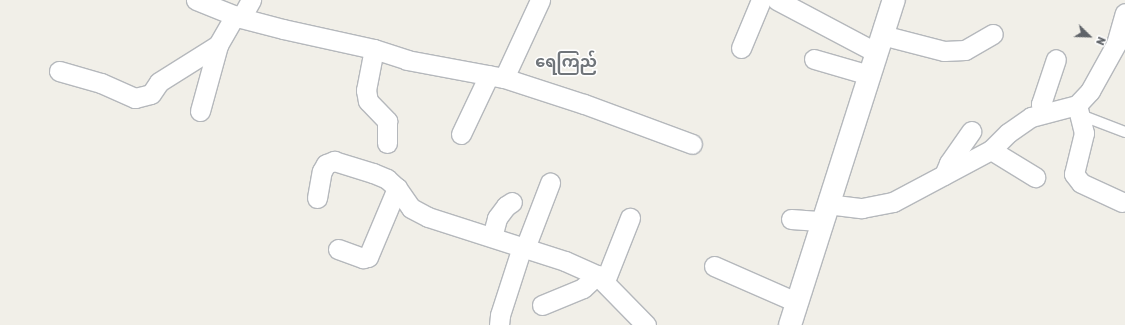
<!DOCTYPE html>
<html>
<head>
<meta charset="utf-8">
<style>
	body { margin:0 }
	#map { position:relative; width:1125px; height:325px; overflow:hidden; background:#f1efe8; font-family:Rubik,"Noto Sans Myanmar",sans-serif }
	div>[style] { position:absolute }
	.roads { filter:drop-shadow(1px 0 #b5b8bc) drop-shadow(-1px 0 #b5b8bc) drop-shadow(0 1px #b5b8bc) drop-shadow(0 -1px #b5b8bc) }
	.service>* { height:10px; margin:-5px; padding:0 5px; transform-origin:5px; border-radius:5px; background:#fff }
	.minor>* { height:19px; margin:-9.5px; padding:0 9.5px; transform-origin:9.5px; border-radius:9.5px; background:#fff }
	.tertiary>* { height:22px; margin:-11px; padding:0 11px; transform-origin:11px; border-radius:11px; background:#fff }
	span { translate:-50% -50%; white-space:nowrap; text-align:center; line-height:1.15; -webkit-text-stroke:3px #fff; paint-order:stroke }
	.quarter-label { font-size:16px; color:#70757a; font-weight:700 }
	.north { position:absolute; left:1069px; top:16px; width:40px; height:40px; -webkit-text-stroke:3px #fff; paint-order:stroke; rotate:113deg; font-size:11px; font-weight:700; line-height:16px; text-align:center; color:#5f6368 }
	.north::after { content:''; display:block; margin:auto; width:14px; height:18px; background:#5f6368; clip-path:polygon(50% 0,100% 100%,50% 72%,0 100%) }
</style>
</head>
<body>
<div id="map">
	<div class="roads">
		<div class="service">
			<div style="left:1078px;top:114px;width:50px;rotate:21deg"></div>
		</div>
		<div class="minor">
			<div style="left:196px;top:0;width:48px;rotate:21.8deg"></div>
			<div style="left:241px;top:18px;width:43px;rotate:14.7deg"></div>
			<div style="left:283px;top:29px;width:93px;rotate:12.4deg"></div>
			<div style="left:374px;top:49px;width:35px;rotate:18deg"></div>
			<div style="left:407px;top:60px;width:99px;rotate:10.5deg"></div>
			<div style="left:504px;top:78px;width:86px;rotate:-65.2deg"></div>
			<div style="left:777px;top:0;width:113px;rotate:27.9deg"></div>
			<div style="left:241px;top:18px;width:21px;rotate:-61deg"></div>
			<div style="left:882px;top:35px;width:64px;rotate:14.5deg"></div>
			<div style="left:944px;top:51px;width:21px;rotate:-3deg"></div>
			<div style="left:965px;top:50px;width:32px;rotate:-30deg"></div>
			<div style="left:741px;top:48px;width:52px;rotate:-67.4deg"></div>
			<div style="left:374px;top:49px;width:42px;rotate:101deg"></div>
			<div style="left:366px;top:90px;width:11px;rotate:80deg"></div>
			<div style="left:368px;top:101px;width:28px;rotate:46deg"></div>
			<div style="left:387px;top:121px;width:22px;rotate:90deg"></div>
			<div style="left:814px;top:59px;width:57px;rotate:16.2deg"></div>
			<div style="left:59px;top:71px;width:44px;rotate:15.9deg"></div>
			<div style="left:101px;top:83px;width:37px;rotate:24deg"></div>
			<div style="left:135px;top:98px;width:16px;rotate:-14deg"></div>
			<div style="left:151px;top:94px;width:14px;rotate:-56deg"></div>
			<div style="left:159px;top:82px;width:70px;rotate:-32.1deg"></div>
			<div style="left:504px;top:78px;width:84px;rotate:18deg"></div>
			<div style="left:584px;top:104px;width:115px;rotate:20.3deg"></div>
			<div style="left:1077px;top:105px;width:29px;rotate:76deg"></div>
			<div style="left:1084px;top:133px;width:42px;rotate:103.7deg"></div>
			<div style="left:1074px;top:174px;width:11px;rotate:52deg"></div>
			<div style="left:1081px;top:183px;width:45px;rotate:24.9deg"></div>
			<div style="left:200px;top:111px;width:68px;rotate:-74.7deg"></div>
			<div style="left:218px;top:45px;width:34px;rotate:-60deg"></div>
			<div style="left:1045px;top:111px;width:8px;rotate:-120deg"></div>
			<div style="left:1041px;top:104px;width:47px;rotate:-71.6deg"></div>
			<div style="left:461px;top:134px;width:65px;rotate:-64.6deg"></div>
			<div style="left:991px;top:150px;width:52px;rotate:31.5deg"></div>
			<div style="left:944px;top:175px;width:13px;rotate:-67deg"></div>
			<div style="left:949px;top:163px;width:39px;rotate:-55deg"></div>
			<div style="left:317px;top:198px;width:27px;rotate:-80deg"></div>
			<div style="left:322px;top:171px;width:8px;rotate:-60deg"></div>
			<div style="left:326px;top:164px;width:9px;rotate:-21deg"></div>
			<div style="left:334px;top:161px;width:41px;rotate:17.1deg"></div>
			<div style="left:373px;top:173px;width:15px;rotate:23deg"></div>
			<div style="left:387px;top:179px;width:13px;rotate:42deg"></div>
			<div style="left:397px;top:188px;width:24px;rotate:55deg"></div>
			<div style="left:411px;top:208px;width:19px;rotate:28deg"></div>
			<div style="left:428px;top:217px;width:144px;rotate:17.8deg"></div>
			<div style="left:565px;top:261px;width:35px;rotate:24deg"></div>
			<div style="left:597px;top:275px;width:70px;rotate:45.6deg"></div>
			<div style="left:827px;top:204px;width:35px;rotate:7deg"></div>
			<div style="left:862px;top:208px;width:32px;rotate:-11deg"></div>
			<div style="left:893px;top:202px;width:111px;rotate:-28deg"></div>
			<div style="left:991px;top:150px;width:24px;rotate:-45deg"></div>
			<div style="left:1008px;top:133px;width:28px;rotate:-35deg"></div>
			<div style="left:1031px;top:117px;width:48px;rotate:-14.6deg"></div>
			<div style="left:1077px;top:105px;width:19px;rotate:-47deg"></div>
			<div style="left:1090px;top:91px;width:54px;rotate:-61deg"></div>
			<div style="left:1116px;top:44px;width:32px;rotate:-74deg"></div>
			<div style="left:791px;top:219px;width:31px;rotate:4deg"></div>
			<div style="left:492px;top:237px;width:20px;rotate:-75deg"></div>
			<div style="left:497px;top:218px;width:15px;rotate:-53deg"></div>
			<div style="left:506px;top:206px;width:7px;rotate:-34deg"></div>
			<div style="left:525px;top:248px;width:70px;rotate:-69deg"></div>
			<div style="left:338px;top:249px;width:27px;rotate:20deg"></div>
			<div style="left:363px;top:258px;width:5px;rotate:-11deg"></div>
			<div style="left:368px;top:257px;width:75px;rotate:-67.2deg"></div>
			<div style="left:714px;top:266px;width:90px;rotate:23.7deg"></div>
			<div style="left:605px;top:281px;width:68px;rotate:-68.4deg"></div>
			<div style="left:542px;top:305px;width:44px;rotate:-22.5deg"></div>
			<div style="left:583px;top:288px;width:19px;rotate:-43deg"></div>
			<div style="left:499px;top:325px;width:10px;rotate:-84deg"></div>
			<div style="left:500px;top:315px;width:71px;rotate:-72.1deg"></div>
		</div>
		<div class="tertiary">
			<div style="left:790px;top:325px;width:341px;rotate:-72.3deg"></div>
		</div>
	</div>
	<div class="quarter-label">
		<span style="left:566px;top:62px">ရေကြည်</span>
	</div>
	<div class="north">N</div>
</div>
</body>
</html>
